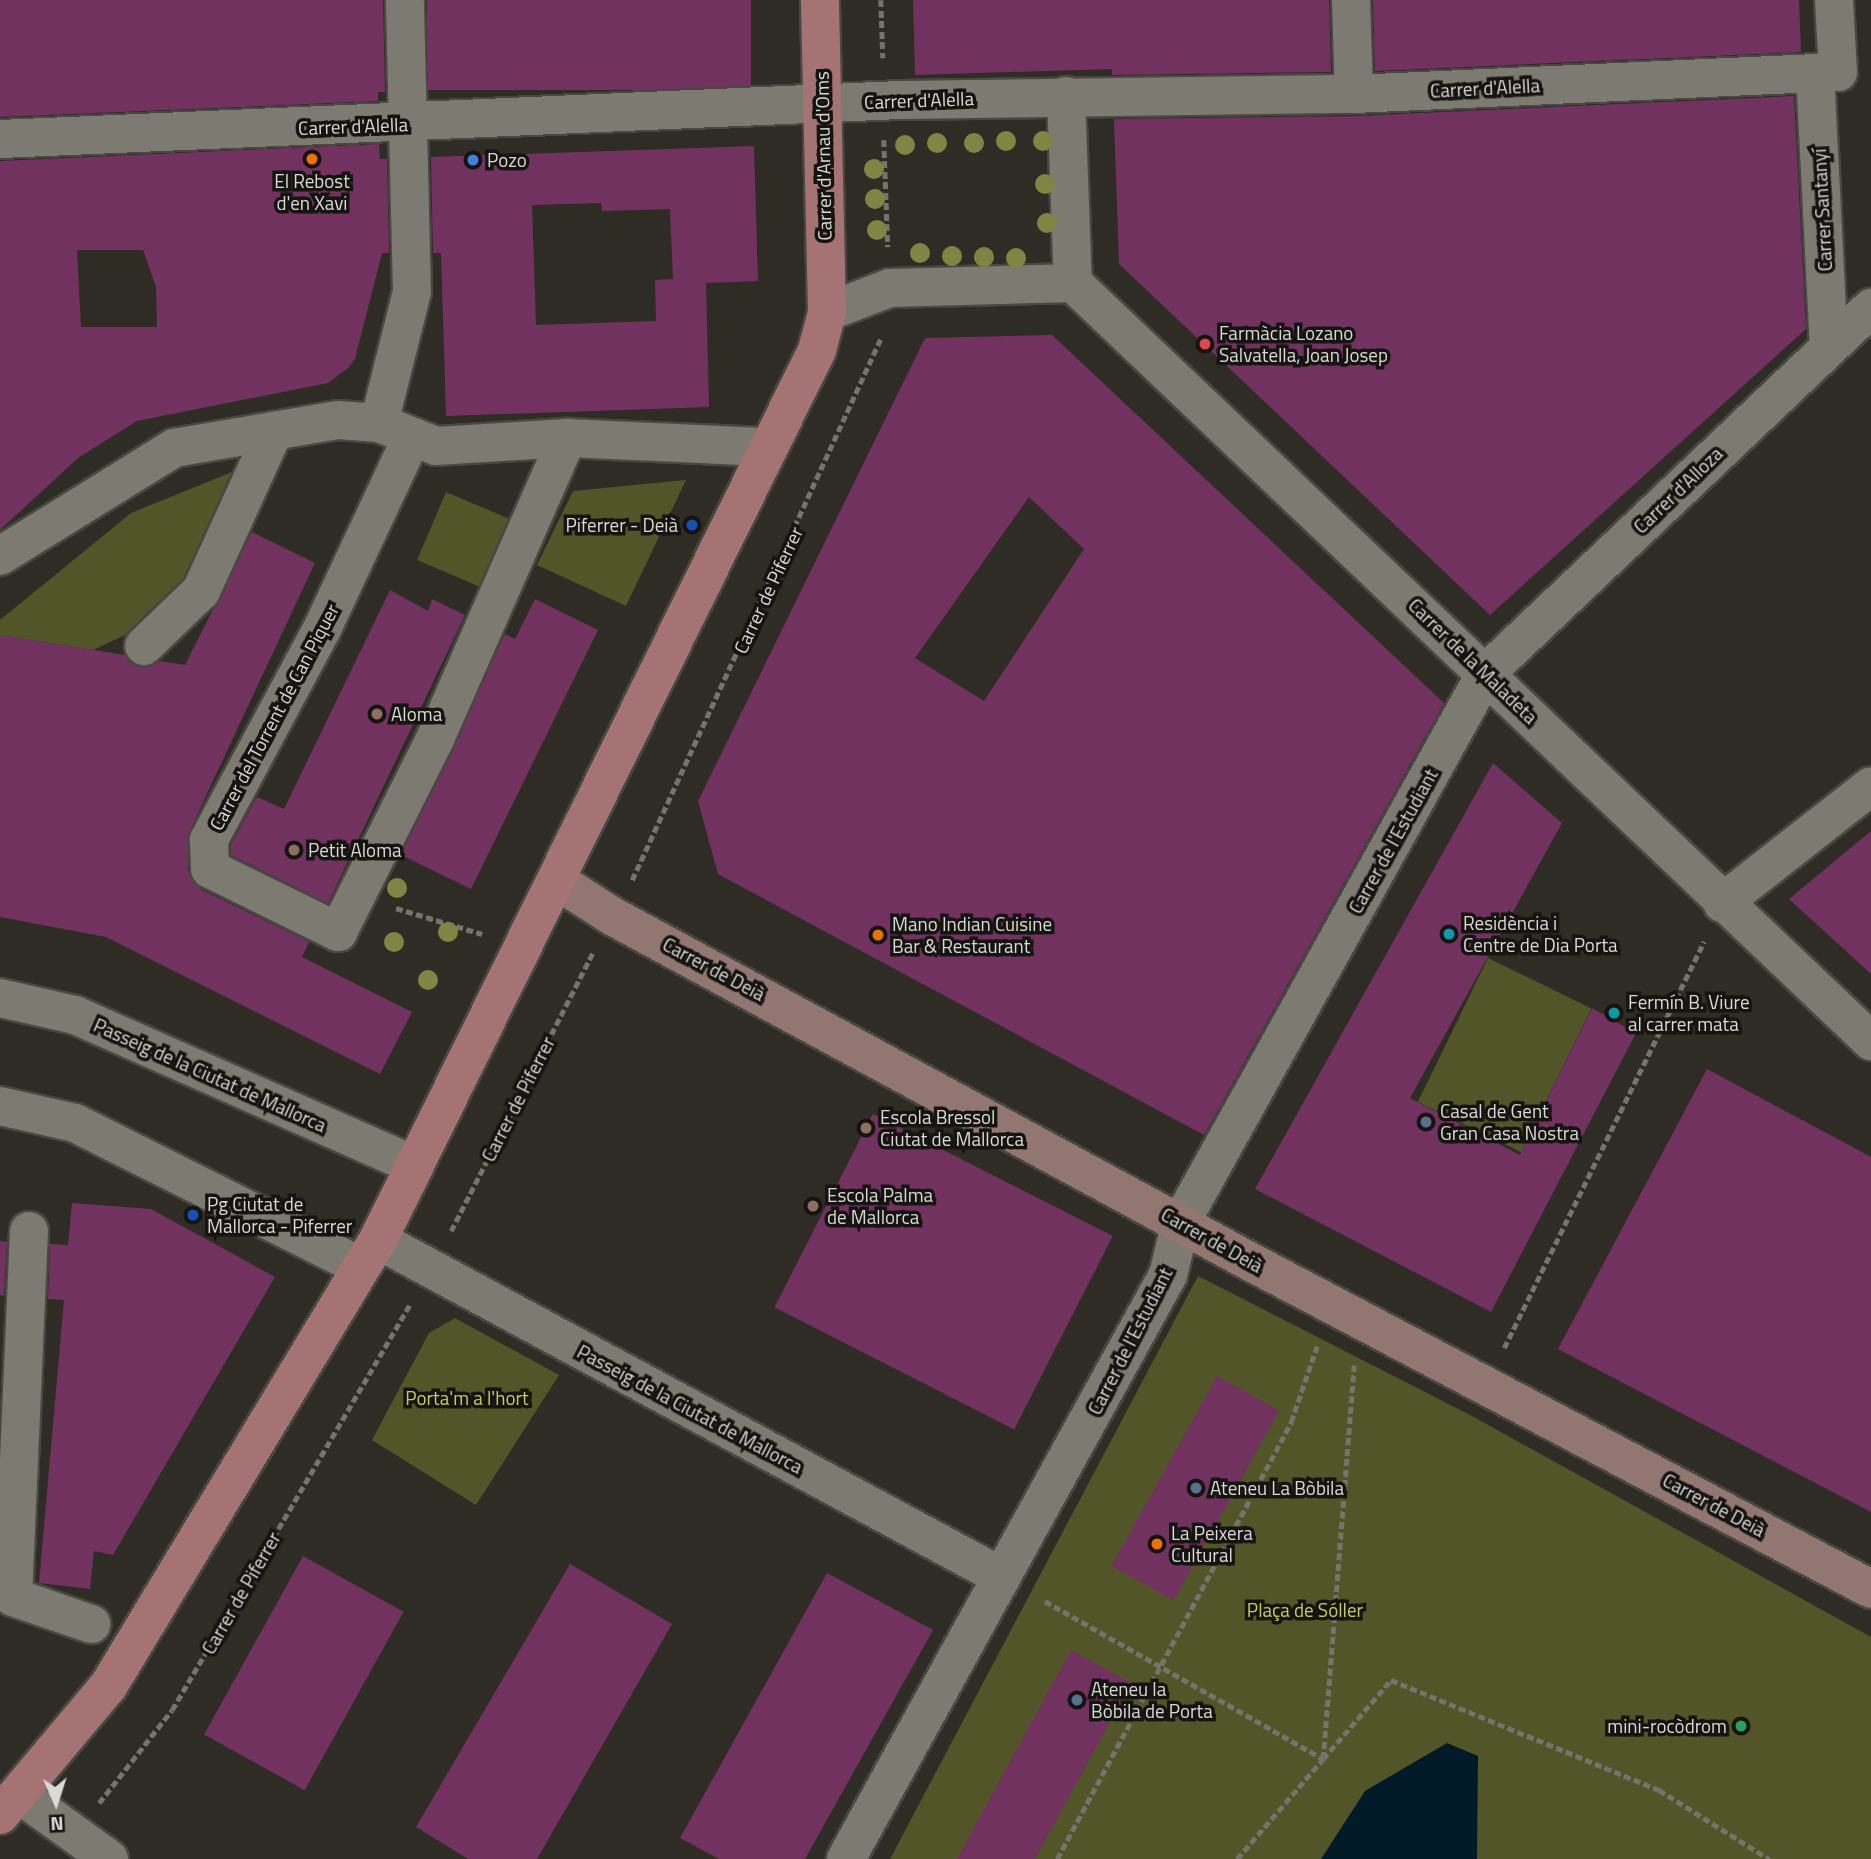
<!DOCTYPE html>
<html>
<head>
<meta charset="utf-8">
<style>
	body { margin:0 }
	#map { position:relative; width:1871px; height:1859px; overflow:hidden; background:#2e2c24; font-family:"Titillium Web",sans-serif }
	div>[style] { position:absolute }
	.green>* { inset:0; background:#515528; transform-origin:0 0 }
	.water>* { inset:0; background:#001a27 }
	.building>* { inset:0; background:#713260; transform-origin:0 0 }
	.path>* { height:4.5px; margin-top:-2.25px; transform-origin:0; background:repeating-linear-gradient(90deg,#75736c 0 7px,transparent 0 10.5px) }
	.roads { filter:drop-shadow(2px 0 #494741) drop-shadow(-2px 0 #494741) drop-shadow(0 2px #494741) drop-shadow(0 -2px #494741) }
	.street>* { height:38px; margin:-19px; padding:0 19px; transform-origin:19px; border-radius:19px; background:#7d7a71 }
	.secondary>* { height:38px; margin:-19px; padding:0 19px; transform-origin:19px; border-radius:19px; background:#917672 }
	.primary>* { height:38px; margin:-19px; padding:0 19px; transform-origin:19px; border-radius:19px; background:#a57373 }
	.trees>* { width:20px; height:20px; margin:-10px; border-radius:50%; background:#808543 }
	.dots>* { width:19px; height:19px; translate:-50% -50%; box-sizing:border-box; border:4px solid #151411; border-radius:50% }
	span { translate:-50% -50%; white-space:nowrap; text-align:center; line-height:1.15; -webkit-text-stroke:7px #151411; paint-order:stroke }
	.street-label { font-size:19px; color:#dad9d4 }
	.poi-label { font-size:19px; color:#dad9d4 }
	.left { translate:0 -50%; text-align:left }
	.right { translate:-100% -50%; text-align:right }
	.park-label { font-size:19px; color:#c4ce5d }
	.north { position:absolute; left:21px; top:1768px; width:70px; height:70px; -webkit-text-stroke:5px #151411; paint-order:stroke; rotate:177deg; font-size:19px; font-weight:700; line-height:28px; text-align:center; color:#dad9d4 }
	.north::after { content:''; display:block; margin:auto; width:24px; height:32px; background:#dad9d4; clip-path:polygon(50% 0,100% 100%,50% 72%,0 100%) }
</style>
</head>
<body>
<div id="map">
	<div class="green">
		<div style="clip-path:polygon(237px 470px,181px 588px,134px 631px,93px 650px,0 635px,0 620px,131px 513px)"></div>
		<div style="clip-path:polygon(686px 480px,626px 606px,537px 565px,573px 491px)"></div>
		<div style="left:446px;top:492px;width:73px;height:74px;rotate:23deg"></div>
		<div style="left:1488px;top:958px;width:115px;height:160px;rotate:26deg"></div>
		<div style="clip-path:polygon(1198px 1276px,1472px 1416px,1871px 1637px,1871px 1859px,890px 1859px)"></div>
		<div style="clip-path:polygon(455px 1318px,559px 1375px,476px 1505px,372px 1440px,429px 1333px)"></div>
	</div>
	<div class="water">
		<div style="clip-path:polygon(1447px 1743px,1478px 1756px,1477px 1859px,1321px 1859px,1365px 1791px)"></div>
	</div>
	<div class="building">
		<div style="clip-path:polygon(0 0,383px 0,385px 92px,378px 92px,378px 101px,0 117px)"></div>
		<div style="left:427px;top:0;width:324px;height:90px"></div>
		<div style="clip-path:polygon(913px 0,1329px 0,1331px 72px,1112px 75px,1112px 69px,915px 75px)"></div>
		<div style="clip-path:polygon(1373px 0,1799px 0,1801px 52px,1375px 71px)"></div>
		<div style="clip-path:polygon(1794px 96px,1806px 329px,1490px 615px,1119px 264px,1114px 119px,1355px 116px)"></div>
		<div style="clip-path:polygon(evenodd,379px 144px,380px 159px,387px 159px,389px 253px,382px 253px,355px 359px,348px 368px,328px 383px,137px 421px,78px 458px,0 530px,0 161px,379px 144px,77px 250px,143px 250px,156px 287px,157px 327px,81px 327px,77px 250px)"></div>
		<div style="clip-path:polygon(evenodd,754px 146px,758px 281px,706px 283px,709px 407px,446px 416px,441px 253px,433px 253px,431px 157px,754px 146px,601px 203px,602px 211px,670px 209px,673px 279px,655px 280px,656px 321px,536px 325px,532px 205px,601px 203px)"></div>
		<div style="clip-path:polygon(evenodd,1052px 335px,1444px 703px,1204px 1135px,718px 874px,698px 801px,925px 338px,1052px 335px,1029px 497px,1084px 549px,984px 701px,915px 658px,1029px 497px)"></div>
		<div style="clip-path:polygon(252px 532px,315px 563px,190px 830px,188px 870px,200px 889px,309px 942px,302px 957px,412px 1012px,380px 1074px,106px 937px,0 917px,0 635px,125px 655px,139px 667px,160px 661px,185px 665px)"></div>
		<div style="clip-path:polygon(390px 590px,428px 611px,432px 599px,465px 615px,328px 903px,231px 855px,231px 845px,257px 797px,284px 809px)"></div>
		<div style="clip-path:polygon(535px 599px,598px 630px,471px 889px,401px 855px,505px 634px,515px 639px)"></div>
		<div style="clip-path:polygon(1493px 763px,1562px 823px,1410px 1098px,1520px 1155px,1592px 1008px,1636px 1033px,1491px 1312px,1255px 1189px)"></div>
		<div style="clip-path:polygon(1871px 831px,1871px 974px,1789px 899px)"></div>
		<div style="clip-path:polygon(1707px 1069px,1871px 1157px,1871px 1512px,1558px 1349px)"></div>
		<div style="left:873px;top:1114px;width:269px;height:217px;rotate:27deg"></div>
		<div style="clip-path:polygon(72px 1203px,151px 1209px,275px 1277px,113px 1555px,94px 1551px,90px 1589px,39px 1583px,64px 1300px,48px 1299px,50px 1244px,68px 1245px)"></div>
		<div style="clip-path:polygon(0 1241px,7px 1242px,4px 1296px,0 1295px)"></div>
		<div style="left:1217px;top:1376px;width:71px;height:217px;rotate:29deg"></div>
		<div style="left:303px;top:1556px;width:115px;height:204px;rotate:29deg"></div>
		<div style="clip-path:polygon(570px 1564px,672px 1624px,537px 1859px,468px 1859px,416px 1827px)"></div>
		<div style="clip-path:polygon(827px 1573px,933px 1630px,805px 1859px,719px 1859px,680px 1838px)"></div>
		<div style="clip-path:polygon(1071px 1650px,1131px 1683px,1035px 1859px,957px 1859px)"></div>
	</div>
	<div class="path">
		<div style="left:881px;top:0;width:58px;rotate:88deg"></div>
		<div style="left:884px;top:140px;width:107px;rotate:87.9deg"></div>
		<div style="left:632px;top:880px;width:596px;rotate:-65.33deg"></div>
		<div style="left:396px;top:908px;width:90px;rotate:16.8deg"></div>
		<div style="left:451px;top:1231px;width:313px;rotate:-63deg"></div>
		<div style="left:1504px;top:1348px;width:453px;rotate:-63.8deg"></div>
		<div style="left:1045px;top:1601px;width:320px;rotate:29.6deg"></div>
		<div style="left:1323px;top:1759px;width:104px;rotate:-49.3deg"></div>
		<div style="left:1391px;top:1680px;width:290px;rotate:22.3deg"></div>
		<div style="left:1659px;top:1790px;width:130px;rotate:32.1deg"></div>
		<div style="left:99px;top:1803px;width:118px;rotate:-51.9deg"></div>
		<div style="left:172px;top:1710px;width:472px;rotate:-59.6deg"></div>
		<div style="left:1057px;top:1859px;width:496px;rotate:-61.8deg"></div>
		<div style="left:1291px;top:1422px;width:80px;rotate:-71.1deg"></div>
		<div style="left:1237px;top:1859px;width:132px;rotate:-49.3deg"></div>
		<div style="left:1323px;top:1759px;width:395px;rotate:-85.5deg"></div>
	</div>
	<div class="roads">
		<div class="street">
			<div style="left:1351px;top:0;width:94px;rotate:88.2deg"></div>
			<div style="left:1815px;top:73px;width:274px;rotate:87.1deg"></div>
			<div style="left:1066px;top:96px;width:187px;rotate:87.9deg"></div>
			<div style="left:0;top:139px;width:903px;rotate:-2.48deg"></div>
			<div style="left:902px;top:100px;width:452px;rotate:-0.8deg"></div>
			<div style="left:1354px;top:94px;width:484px;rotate:-2.6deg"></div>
			<div style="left:1838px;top:72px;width:72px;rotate:-93.2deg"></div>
			<div style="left:1073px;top:283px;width:1101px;rotate:43.53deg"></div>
			<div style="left:827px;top:312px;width:67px;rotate:-20.9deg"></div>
			<div style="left:890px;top:288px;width:183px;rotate:-1.6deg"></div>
			<div style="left:379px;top:423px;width:135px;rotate:-75.9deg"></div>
			<div style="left:412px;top:292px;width:292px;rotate:-91.4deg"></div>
			<div style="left:411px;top:439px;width:208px;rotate:115.1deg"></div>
			<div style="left:323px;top:627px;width:242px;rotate:118.2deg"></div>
			<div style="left:209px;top:840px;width:29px;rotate:88deg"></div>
			<div style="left:210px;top:869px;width:143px;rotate:26.2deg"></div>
			<div style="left:338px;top:932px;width:216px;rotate:-63.3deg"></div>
			<div style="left:435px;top:739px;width:329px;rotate:-66.3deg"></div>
			<div style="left:0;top:556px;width:205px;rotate:-31.8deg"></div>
			<div style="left:174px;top:448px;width:166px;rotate:-9.7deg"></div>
			<div style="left:338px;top:420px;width:41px;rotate:4.2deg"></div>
			<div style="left:379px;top:423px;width:61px;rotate:22deg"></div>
			<div style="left:436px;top:446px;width:131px;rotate:-3.5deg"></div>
			<div style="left:567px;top:438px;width:202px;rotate:2.6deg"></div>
			<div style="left:144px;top:646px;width:79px;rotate:-44deg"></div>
			<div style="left:201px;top:591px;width:176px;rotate:-65.5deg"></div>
			<div style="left:1722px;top:903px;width:189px;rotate:-38.1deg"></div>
			<div style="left:0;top:998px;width:77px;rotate:12.8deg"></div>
			<div style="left:75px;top:1015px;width:372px;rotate:23.9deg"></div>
			<div style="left:0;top:1106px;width:77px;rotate:12.8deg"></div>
			<div style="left:75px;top:1123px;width:320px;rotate:26.7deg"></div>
			<div style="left:29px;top:1231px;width:366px;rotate:92.5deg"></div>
			<div style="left:13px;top:1597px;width:83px;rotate:19.1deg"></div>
			<div style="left:378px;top:1240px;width:709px;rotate:28.37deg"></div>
			<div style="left:19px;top:1794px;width:111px;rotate:35.8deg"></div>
			<div style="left:846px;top:1859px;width:667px;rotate:-61.13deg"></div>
			<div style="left:1168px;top:1275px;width:55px;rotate:-76.2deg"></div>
			<div style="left:1181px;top:1222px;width:628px;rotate:-60.95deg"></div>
			<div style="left:1486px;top:673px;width:531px;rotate:-43.47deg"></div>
		</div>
		<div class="secondary">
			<div style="left:559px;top:882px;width:63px;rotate:32.7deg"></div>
			<div style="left:612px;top:916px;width:724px;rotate:28.44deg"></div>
			<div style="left:1249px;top:1261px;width:703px;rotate:27.8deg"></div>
		</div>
		<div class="primary">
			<div style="left:0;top:1815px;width:170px;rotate:-50deg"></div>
			<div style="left:109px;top:1685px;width:520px;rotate:-58.85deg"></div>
			<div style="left:378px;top:1240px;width:992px;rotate:-63.74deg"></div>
			<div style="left:817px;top:350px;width:39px;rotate:-75deg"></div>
			<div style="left:827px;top:312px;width:312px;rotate:-91.3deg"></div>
		</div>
	</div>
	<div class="trees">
		<div style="left:1006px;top:141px"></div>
		<div style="left:1043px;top:141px"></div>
		<div style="left:937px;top:143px"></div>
		<div style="left:974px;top:143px"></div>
		<div style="left:905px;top:145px"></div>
		<div style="left:874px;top:169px"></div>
		<div style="left:1045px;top:184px"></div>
		<div style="left:875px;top:199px"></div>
		<div style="left:1047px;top:223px"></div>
		<div style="left:877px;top:230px"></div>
		<div style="left:920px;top:253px"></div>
		<div style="left:952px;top:256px"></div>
		<div style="left:984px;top:257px"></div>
		<div style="left:1016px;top:258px"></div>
		<div style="left:397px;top:888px"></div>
		<div style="left:448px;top:932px"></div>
		<div style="left:394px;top:942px"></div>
		<div style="left:428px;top:980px"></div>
	</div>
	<div class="dots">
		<div style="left:312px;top:159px;background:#e8710a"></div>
		<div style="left:473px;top:160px;background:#3f7fe0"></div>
		<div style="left:1205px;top:344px;background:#e0444e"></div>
		<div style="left:692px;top:525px;background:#1a4fb4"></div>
		<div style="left:377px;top:714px;background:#8d6e63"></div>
		<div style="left:294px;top:850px;background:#8d6e63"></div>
		<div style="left:1449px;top:934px;background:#0f9aa8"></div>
		<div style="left:878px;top:935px;background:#e8710a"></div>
		<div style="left:1614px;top:1013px;background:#0f9aa8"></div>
		<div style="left:1426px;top:1122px;background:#5c6f8a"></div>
		<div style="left:866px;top:1128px;background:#8d6e63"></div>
		<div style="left:813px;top:1206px;background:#8d6e63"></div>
		<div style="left:193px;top:1215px;background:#1a4fb4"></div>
		<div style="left:1196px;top:1488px;background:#5c6f8a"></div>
		<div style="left:1157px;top:1544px;background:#e8710a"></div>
		<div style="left:1077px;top:1700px;background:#5c6f8a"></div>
		<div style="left:1741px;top:1726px;background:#2e9e5b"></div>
	</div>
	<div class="street-label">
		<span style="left:1485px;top:88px;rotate:-3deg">Carrer d'Alella</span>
		<span style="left:919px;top:100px;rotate:-2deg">Carrer d'Alella</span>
		<span style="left:353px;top:126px;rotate:-2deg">Carrer d'Alella</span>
		<span style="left:823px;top:156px;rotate:-91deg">Carrer d'Arnau d'Oms</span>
		<span style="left:1822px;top:210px;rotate:-93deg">Carrer Santanyí</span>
		<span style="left:1678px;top:490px;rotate:-44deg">Carrer d'Alloza</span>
		<span style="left:768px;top:590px;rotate:-65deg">Carrer de Piferrer</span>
		<span style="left:1473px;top:661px;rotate:44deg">Carrer de la Maladeta</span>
		<span style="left:274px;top:717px;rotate:-62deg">Carrer del Torrent de Can Piquer</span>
		<span style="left:1393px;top:841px;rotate:-61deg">Carrer de l'Estudiant</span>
		<span style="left:714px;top:969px;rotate:28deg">Carrer de Deià</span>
		<span style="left:210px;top:1075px;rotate:24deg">Passeig de la Ciutat de Mallorca</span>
		<span style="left:518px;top:1099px;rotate:-63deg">Carrer de Piferrer</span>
		<span style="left:1212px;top:1240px;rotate:29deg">Carrer de Deià</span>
		<span style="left:1130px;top:1341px;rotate:-63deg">Carrer de l'Estudiant</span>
		<span style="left:690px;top:1409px;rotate:28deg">Passeig de la Ciutat de Mallorca</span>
		<span style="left:1714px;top:1505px;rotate:28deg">Carrer de Deià</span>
		<span style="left:241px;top:1593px;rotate:-60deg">Carrer de Piferrer</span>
	</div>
	<div class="poi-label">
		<span class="left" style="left:487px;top:160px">Pozo</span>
		<span style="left:312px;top:192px">El Rebost<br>d'en Xavi</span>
		<span class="left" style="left:1219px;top:344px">Farmàcia Lozano<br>Salvatella, Joan Josep</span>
		<span class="right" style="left:678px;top:525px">Piferrer - Deià</span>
		<span class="left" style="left:391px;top:714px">Aloma</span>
		<span class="left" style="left:308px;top:850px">Petit Aloma</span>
		<span class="left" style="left:1463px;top:934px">Residència i<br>Centre de Dia Porta</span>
		<span class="left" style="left:892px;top:935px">Mano Indian Cuisine<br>Bar &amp; Restaurant</span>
		<span class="left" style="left:1628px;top:1013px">Fermín B. Viure<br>al carrer mata</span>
		<span class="left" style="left:1440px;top:1122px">Casal de Gent<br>Gran Casa Nostra</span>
		<span class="left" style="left:880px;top:1128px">Escola Bressol<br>Ciutat de Mallorca</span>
		<span class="left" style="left:827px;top:1206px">Escola Palma<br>de Mallorca</span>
		<span class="left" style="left:207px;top:1215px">Pg Ciutat de<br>Mallorca - Piferrer</span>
		<span class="left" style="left:1210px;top:1488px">Ateneu La Bòbila</span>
		<span class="left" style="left:1171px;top:1544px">La Peixera<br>Cultural</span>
		<span class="left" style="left:1091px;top:1700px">Ateneu la<br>Bòbila de Porta</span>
		<span class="right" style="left:1727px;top:1726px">mini-rocòdrom</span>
	</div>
	<div class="park-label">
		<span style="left:467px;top:1398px">Porta'm a l'hort</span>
		<span style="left:1305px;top:1610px">Plaça de Sóller</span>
	</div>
	<div class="north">N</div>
</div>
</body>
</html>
